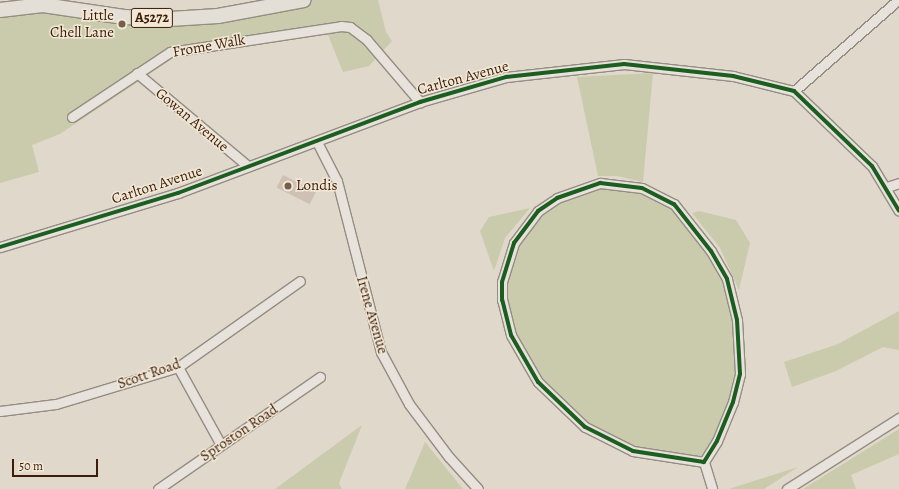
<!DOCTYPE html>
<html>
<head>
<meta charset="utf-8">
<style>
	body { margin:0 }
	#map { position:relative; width:899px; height:489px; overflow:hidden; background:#e0d8ca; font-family:Alegreya,serif }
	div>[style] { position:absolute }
	.green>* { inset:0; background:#c9cbac }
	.building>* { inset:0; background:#cec0b3; transform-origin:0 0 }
	.roads { filter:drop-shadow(1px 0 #958c82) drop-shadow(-1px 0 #958c82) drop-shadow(0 1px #958c82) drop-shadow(0 -1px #958c82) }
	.minor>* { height:9px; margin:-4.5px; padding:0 4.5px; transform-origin:4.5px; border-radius:4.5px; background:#e7e3dc }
	.primary>* { height:14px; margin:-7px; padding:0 7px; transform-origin:7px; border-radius:7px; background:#e3ded6 }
	.cycleway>* { height:4px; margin:-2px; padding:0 2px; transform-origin:2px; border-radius:2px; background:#1b5e20 }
	.dots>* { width:11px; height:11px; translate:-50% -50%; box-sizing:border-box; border:2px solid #f1e8d6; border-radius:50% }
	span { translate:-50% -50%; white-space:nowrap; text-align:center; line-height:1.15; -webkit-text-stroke:3px #f1e8d6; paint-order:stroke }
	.shield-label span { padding:1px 3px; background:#f1e8d6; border:1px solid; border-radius:3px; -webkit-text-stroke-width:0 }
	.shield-label { font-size:14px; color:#3d1c09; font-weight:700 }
	.poi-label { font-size:15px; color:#3d1c09 }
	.right { translate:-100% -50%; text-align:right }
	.left { translate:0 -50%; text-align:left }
	.street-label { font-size:15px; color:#3d1c09 }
	.scale { position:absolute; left:12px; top:459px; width:86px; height:18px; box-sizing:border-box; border:2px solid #3d1c09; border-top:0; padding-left:5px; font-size:12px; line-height:14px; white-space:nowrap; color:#3d1c09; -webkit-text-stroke:3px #f1e8d6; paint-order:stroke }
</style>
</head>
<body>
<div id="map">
	<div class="green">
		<div style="clip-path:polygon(303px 0,378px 0,386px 32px,392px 41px,369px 66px,343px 72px,326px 30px,172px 59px,60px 134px,32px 145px,39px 172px,0 183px,0 10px,183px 18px)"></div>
		<div style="clip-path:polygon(653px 73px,643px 182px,617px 176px,598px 176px,577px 77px)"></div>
		<div style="clip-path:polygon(619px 183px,674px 204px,729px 284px,740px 374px,704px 462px,633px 451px,585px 427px,548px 395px,511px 335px,502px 282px,523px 227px,576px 189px)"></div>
		<div style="clip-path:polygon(530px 208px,505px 238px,494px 271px,480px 231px,489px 217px)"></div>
		<div style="clip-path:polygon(699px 211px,736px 220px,750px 243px,739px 290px,720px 248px,692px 213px)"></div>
		<div style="clip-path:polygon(899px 311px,899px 350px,883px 347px,836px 371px,792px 387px,784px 362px,838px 344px)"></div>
		<div style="clip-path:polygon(362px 425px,339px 483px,342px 489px,275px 489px)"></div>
		<div style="clip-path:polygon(899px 429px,899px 454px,851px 475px,856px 489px,803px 489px)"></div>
		<div style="clip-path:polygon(425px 442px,463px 489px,405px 489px)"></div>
		<div style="clip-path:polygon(798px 467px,764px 489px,729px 489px)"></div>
	</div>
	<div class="building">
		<div style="left:283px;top:175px;width:37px;height:14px;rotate:27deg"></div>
	</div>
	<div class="roads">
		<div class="minor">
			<div style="left:137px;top:73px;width:145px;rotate:40deg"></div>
			<div style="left:794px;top:91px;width:138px;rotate:-41.2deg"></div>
			<div style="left:72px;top:117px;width:118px;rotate:-33.6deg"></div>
			<div style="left:170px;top:52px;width:173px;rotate:-8.6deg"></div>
			<div style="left:341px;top:26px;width:9px;rotate:6deg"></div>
			<div style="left:350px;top:27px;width:21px;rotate:37deg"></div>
			<div style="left:367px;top:40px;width:82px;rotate:49.5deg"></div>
			<div style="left:317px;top:142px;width:44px;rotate:62.9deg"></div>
			<div style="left:337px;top:181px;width:177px;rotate:75.6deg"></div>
			<div style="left:381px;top:352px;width:59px;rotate:61.7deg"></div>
			<div style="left:409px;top:404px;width:66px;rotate:53deg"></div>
			<div style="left:449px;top:457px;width:43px;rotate:47.8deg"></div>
			<div style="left:600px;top:183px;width:42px;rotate:6.8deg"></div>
			<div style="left:642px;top:188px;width:36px;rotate:27deg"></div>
			<div style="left:674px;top:204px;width:60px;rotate:51.8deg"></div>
			<div style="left:711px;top:251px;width:32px;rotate:60deg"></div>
			<div style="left:727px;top:279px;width:42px;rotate:76.3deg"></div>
			<div style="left:737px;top:320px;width:54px;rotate:86.8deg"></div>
			<div style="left:740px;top:374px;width:29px;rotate:104deg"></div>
			<div style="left:733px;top:402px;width:42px;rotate:112.3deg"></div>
			<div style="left:717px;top:441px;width:25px;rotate:122deg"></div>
			<div style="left:704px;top:462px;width:72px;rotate:-171.2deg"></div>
			<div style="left:633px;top:451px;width:54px;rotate:-153.4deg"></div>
			<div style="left:585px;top:427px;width:65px;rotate:-136.2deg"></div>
			<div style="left:538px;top:382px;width:54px;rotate:-119.9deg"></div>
			<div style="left:511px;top:335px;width:36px;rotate:-104deg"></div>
			<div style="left:502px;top:300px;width:18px;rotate:-90deg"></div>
			<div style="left:502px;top:282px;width:41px;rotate:-72.9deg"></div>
			<div style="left:514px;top:243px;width:40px;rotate:-53deg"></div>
			<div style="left:538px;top:211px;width:23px;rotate:-34deg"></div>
			<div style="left:557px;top:198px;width:46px;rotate:-19.2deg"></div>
			<div style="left:887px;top:187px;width:13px;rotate:-18deg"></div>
			<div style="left:0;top:247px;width:186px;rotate:-16.9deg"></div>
			<div style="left:178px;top:193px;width:259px;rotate:-20.6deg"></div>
			<div style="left:420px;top:102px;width:90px;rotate:-16.2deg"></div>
			<div style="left:506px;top:77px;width:119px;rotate:-6.3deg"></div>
			<div style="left:624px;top:64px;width:110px;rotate:6.3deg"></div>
			<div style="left:733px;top:76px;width:63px;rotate:13.8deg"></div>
			<div style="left:794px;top:91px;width:108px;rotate:43.9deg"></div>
			<div style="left:872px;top:166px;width:52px;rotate:59deg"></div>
			<div style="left:178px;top:367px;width:89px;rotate:61.1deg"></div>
			<div style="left:0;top:411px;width:56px;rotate:-7.1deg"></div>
			<div style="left:56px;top:404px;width:127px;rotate:-16.9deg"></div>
			<div style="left:178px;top:367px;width:149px;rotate:-35.2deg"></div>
			<div style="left:704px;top:462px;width:28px;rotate:73deg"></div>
			<div style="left:158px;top:489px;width:197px;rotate:-34.7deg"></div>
			<div style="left:787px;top:489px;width:133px;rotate:-32.4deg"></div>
		</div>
		<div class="primary">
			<div style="left:0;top:10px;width:43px;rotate:-6.6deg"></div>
			<div style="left:43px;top:5px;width:82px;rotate:8.4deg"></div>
			<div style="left:124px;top:17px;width:46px;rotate:2.5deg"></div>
			<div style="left:170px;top:19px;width:48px;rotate:-3.6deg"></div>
			<div style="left:218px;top:16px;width:87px;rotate:-10.5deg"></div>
		</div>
	</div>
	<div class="cycleway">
		<div style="left:600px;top:183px;width:42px;rotate:6.8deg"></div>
		<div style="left:642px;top:188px;width:36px;rotate:27deg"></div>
		<div style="left:674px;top:204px;width:60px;rotate:51.8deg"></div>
		<div style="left:711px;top:251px;width:32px;rotate:60deg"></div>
		<div style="left:727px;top:279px;width:42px;rotate:76.3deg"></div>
		<div style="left:737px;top:320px;width:54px;rotate:86.8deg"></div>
		<div style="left:740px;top:374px;width:29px;rotate:104deg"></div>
		<div style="left:733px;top:402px;width:42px;rotate:112.3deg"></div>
		<div style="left:717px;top:441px;width:25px;rotate:122deg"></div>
		<div style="left:704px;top:462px;width:72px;rotate:-171.2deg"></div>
		<div style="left:633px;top:451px;width:54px;rotate:-153.4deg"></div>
		<div style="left:585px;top:427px;width:65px;rotate:-136.2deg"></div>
		<div style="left:538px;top:382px;width:54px;rotate:-119.9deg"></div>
		<div style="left:511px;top:335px;width:36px;rotate:-104deg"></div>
		<div style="left:502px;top:300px;width:18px;rotate:-90deg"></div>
		<div style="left:502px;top:282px;width:41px;rotate:-72.9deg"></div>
		<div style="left:514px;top:243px;width:40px;rotate:-53deg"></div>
		<div style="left:538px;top:211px;width:23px;rotate:-34deg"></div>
		<div style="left:557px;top:198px;width:46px;rotate:-19.2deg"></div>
		<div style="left:0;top:247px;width:186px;rotate:-16.9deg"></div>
		<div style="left:178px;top:193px;width:259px;rotate:-20.6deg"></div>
		<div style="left:420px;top:102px;width:90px;rotate:-16.2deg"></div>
		<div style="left:506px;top:77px;width:119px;rotate:-6.3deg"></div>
		<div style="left:624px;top:64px;width:110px;rotate:6.3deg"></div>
		<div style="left:733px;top:76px;width:63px;rotate:13.8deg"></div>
		<div style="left:794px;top:91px;width:108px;rotate:43.9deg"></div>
		<div style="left:872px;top:166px;width:52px;rotate:59deg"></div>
	</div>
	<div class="dots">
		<div style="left:122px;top:24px;background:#765e4d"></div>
		<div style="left:288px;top:186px;background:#765e4d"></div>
	</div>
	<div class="shield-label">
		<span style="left:152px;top:18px">A5272</span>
	</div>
	<div class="poi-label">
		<span class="right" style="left:114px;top:24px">Little<br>Chell Lane</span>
		<span class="left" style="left:296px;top:186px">Londis</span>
	</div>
	<div class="street-label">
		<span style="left:209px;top:46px;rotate:-10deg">Frome Walk</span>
		<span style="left:463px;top:78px;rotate:-15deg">Carlton Avenue</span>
		<span style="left:192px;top:120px;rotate:40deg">Gowan Avenue</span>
		<span style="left:157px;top:185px;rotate:-18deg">Carlton Avenue</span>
		<span style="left:372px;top:315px;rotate:74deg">Irene Avenue</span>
		<span style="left:149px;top:374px;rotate:-19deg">Scott Road</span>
		<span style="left:239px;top:433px;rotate:-34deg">Sproston Road</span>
	</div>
	<div class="scale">50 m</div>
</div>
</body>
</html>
